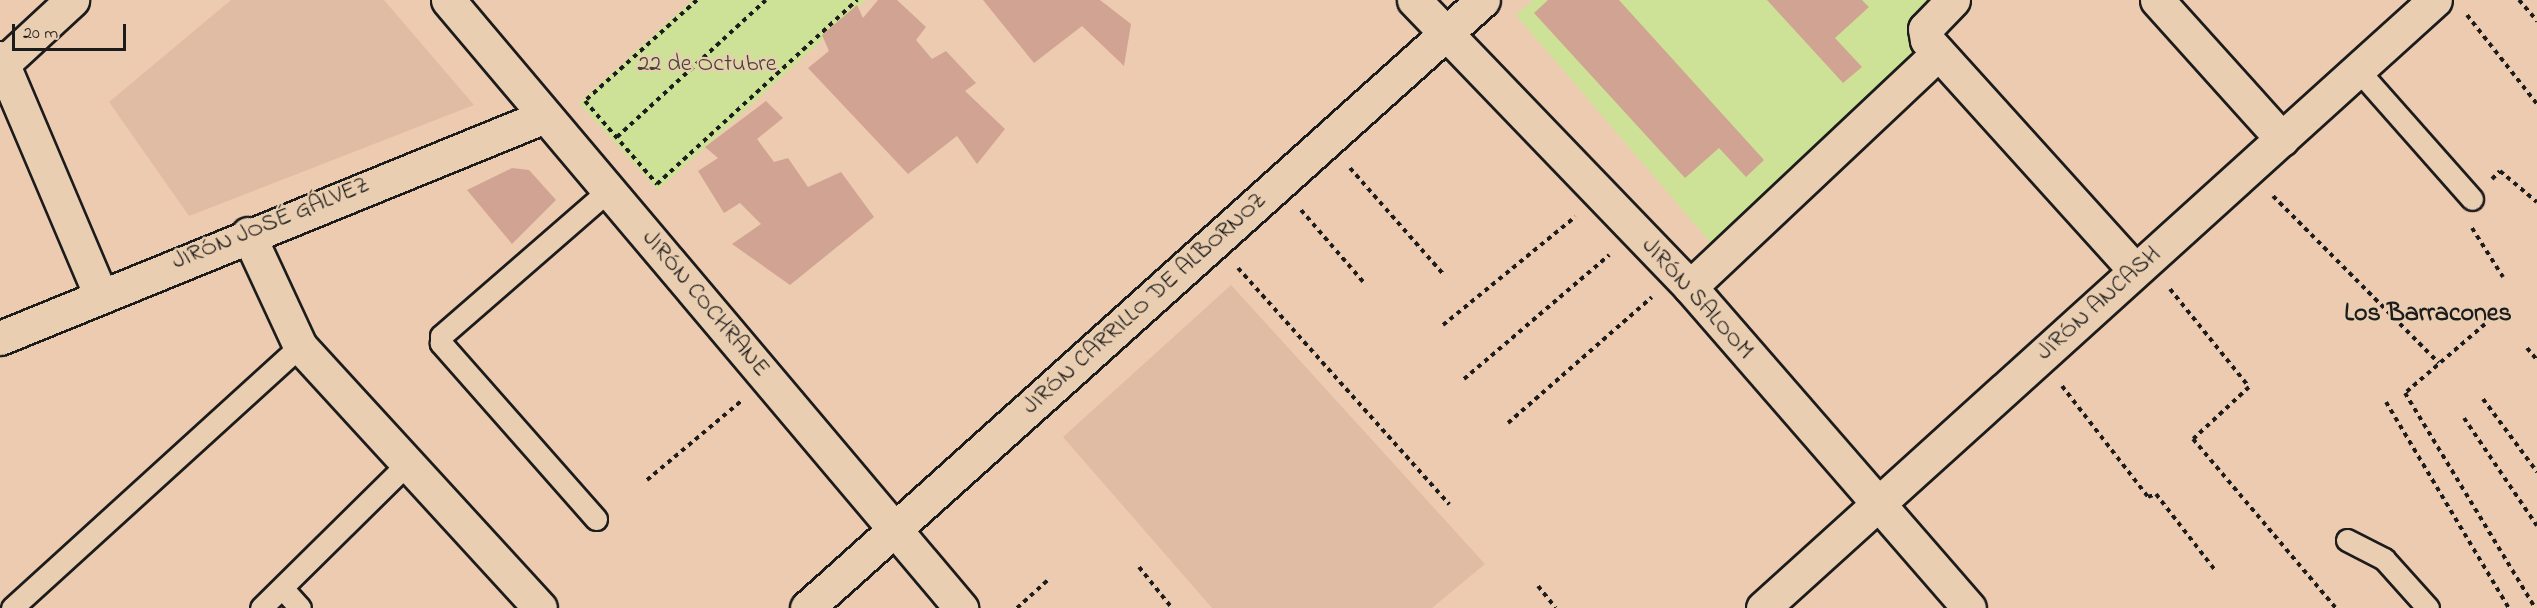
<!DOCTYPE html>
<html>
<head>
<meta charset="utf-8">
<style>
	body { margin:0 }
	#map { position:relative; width:2537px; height:608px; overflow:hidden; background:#edcbb0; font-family:"Indie Flower",sans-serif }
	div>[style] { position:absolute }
	.built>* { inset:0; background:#e1bca4 }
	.green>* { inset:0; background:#cde297 }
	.building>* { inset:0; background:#d1a393 }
	.path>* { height:4px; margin-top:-2px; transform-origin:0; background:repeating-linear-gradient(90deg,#1c1c1c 0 4.5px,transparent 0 9px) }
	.roads { filter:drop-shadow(2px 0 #1c1c1c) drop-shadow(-2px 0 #1c1c1c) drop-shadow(0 2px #1c1c1c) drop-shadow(0 -2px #1c1c1c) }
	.lane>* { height:21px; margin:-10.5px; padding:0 10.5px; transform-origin:10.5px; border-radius:10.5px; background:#eaceb1 }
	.street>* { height:33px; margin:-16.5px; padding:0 16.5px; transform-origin:16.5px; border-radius:16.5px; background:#eaceb1 }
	span { translate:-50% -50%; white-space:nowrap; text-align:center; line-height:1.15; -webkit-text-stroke:4.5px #eaceb1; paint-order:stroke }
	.park-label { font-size:24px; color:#3f4435 }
	.street-label { font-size:24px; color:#1c1c1c }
	.neighbourhood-label { font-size:26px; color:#1c1c1c; font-weight:700 }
	.scale { position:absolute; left:12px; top:24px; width:114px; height:27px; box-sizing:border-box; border:3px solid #1c1c1c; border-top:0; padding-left:8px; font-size:18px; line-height:21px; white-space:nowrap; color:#1c1c1c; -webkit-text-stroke:4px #eaceb1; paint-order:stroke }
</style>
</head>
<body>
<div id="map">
	<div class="built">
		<div style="clip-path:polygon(231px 0,384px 0,474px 105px,189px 216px,109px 102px)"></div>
		<div style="clip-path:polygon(1231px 285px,1485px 564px,1432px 608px,1212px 608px,1063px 437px)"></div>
	</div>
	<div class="green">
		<div style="clip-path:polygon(692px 0,866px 0,658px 190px,579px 103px)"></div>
		<div style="clip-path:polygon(1533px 0,1973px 0,1915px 52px,1727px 262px,1516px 15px)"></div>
	</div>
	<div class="building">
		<div style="clip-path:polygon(878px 0,897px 0,926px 27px,916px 40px,932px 59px,946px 51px,976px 83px,965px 91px,1005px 129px,977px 164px,957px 136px,908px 174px,808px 68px,829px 51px,822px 35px,857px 5px,863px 18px)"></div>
		<div style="clip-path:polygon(983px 0,1100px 0,1131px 24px,1124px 66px,1082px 26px,1034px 63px)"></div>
		<div style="clip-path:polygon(1548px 0,1619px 0,1764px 160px,1746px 177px,1719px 148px,1685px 178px,1534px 13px)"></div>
		<div style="clip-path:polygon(1767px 0,1862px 0,1869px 7px,1835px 38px,1862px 67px,1843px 83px)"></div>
		<div style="clip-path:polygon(766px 101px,783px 118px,757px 139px,774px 162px,788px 158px,808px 187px,841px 172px,874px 217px,790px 285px,732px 244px,761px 224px,740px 203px,724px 213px,698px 171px,718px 158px,705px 147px)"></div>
		<div style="clip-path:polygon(512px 168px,529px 170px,556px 200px,512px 244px,467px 190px)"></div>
	</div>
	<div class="path">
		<div style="left:697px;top:0;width:151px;rotate:138deg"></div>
		<div style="left:585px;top:101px;width:110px;rotate:49.1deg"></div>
		<div style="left:657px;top:184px;width:272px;rotate:-42.6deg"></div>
		<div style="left:2519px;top:0;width:28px;rotate:49deg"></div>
		<div style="left:2467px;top:15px;width:113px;rotate:51.8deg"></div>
		<div style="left:617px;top:137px;width:202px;rotate:-42.6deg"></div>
		<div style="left:1350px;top:168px;width:142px;rotate:48.7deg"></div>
		<div style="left:2492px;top:179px;width:11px;rotate:-45deg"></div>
		<div style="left:2500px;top:171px;width:48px;rotate:40deg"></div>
		<div style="left:2273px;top:196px;width:235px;rotate:45.2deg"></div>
		<div style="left:1301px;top:210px;width:98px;rotate:49.1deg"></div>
		<div style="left:2472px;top:228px;width:58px;rotate:57.7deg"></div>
		<div style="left:1238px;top:268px;width:317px;rotate:48.2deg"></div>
		<div style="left:2170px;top:289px;width:126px;rotate:51.1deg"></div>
		<div style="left:2249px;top:387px;width:76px;rotate:137.1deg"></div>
		<div style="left:2193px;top:439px;width:221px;rotate:49.8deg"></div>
		<div style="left:2485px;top:324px;width:106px;rotate:139.2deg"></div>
		<div style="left:2405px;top:393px;width:251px;rotate:58.8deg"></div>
		<div style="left:1443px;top:325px;width:171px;rotate:-39.3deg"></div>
		<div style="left:2527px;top:348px;width:16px;rotate:50deg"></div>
		<div style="left:1464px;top:379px;width:191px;rotate:-40.5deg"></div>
		<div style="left:2062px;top:386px;width:140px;rotate:52.2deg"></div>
		<div style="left:2148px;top:497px;width:9px;rotate:-21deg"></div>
		<div style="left:2156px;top:494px;width:96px;rotate:52.2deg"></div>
		<div style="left:2483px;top:399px;width:91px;rotate:53.5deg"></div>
		<div style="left:2386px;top:402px;width:240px;rotate:59.2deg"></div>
		<div style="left:2464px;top:418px;width:130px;rotate:55.9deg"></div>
		<div style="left:1508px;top:423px;width:191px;rotate:-41.2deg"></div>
		<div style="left:647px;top:480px;width:123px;rotate:-40deg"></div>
		<div style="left:1139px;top:567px;width:53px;rotate:51.2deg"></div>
		<div style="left:1538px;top:586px;width:28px;rotate:51deg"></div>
		<div style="left:1017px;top:608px;width:43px;rotate:-42.2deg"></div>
	</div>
	<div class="roads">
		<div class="lane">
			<div style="left:2358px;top:70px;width:172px;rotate:48.5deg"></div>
			<div style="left:596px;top:519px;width:235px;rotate:-131.4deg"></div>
			<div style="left:441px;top:343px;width:7px;rotate:-90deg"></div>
			<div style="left:441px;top:336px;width:223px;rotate:-41deg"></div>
			<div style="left:2347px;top:540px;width:42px;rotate:27.2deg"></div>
			<div style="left:2384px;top:559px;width:66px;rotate:48.1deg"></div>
			<div style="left:283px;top:589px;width:25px;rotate:48deg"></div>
			<div style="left:12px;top:608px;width:389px;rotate:-42.3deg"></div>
			<div style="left:261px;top:608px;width:204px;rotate:-44.6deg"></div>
		</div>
		<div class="street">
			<div style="left:448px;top:0;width:796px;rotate:49.84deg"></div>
			<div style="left:1414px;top:0;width:398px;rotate:46.1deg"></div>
			<div style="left:1690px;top:287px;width:425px;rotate:49deg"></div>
			<div style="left:1953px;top:0;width:40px;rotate:134deg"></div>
			<div style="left:1925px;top:29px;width:11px;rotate:80deg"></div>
			<div style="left:1927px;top:40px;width:310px;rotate:47.9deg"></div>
			<div style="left:2157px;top:0;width:187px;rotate:48deg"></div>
			<div style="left:0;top:58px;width:256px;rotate:67deg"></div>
			<div style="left:4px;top:63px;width:93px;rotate:-42.8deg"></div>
			<div style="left:248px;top:234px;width:123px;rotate:65.1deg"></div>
			<div style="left:300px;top:346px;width:355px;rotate:47.5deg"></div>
			<div style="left:1690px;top:287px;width:341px;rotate:-43.3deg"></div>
			<div style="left:0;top:338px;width:588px;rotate:-22.16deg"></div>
			<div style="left:807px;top:608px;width:909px;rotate:-41.97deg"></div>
			<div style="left:1763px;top:608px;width:906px;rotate:-42.14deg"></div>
		</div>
	</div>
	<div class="park-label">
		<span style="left:707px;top:65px">22 de Octubre</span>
	</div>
	<div class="street-label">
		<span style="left:271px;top:224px;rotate:-22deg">JIRÓN JOSÉ GÁLVEZ</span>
		<span style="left:1697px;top:299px;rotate:48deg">JIRÓN SALOOM</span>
		<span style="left:705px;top:304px;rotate:50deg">JIRÓN COCHRANE</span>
		<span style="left:1145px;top:304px;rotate:-42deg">JIRÓN CARRILLO DE ALBORNOZ</span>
		<span style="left:2099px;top:304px;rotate:-42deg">JIRÓN ANCASH</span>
	</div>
	<div class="neighbourhood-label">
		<span style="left:2428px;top:315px">Los Barracones</span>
	</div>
	<div class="scale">20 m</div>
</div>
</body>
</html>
